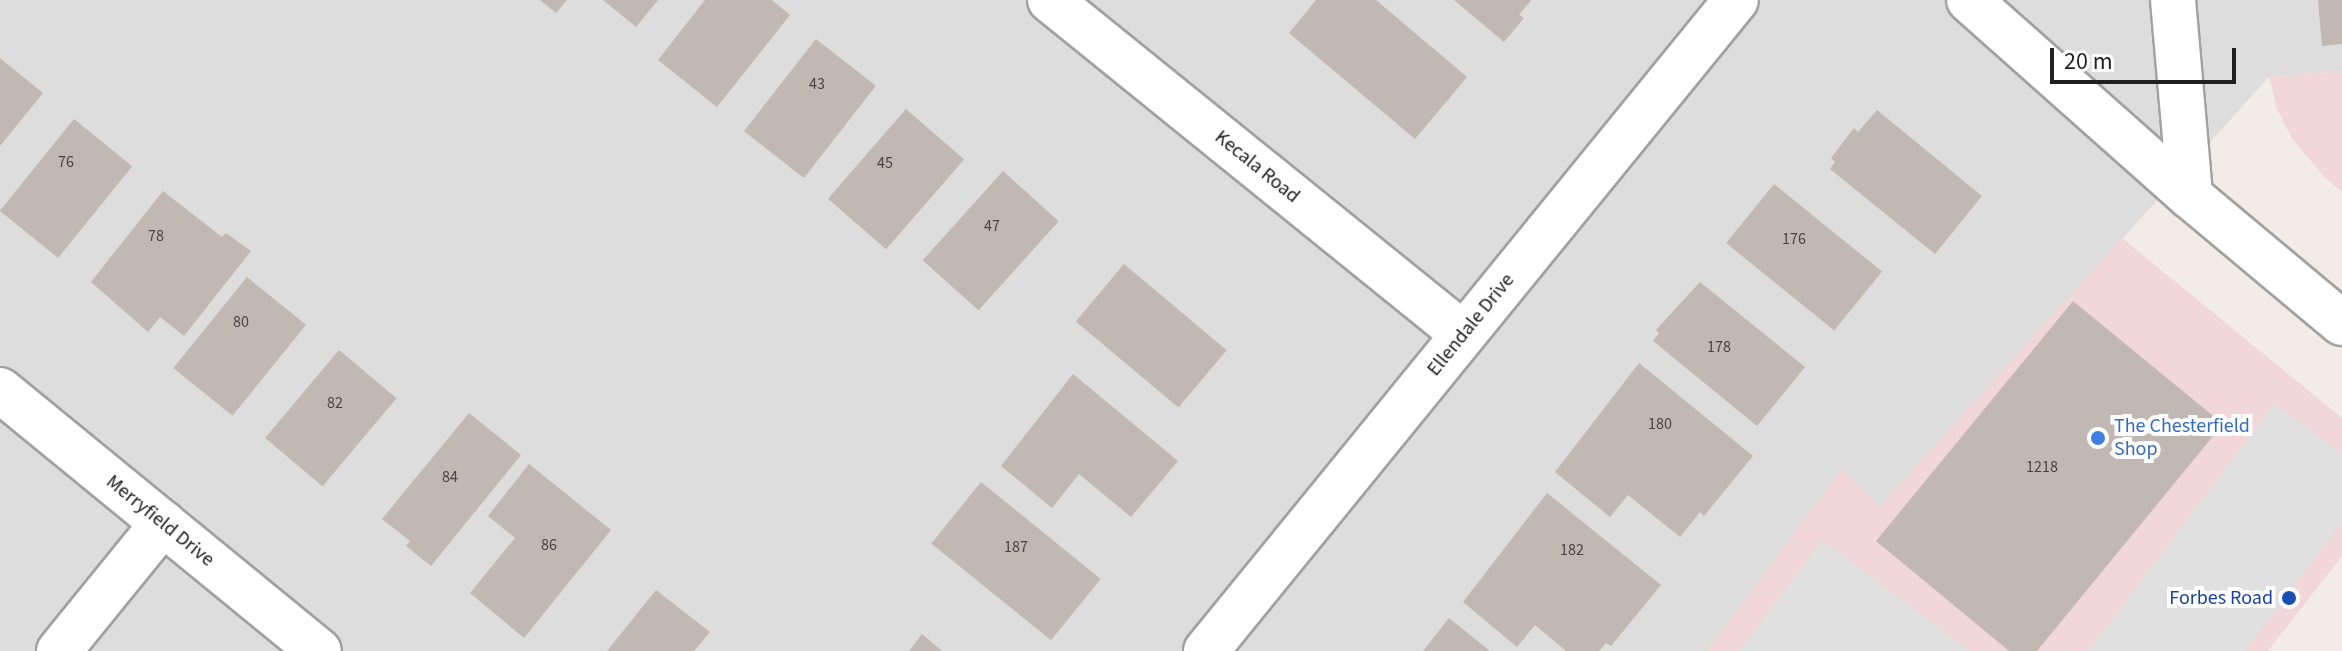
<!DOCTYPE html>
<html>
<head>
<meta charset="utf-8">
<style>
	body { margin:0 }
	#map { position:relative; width:2342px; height:651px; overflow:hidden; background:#f1ece7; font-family:"Source Sans 3",sans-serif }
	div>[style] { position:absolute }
	.residential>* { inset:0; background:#deddde }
	.commercial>* { inset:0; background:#f1d7da }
	.parking>* { inset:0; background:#e0e0e0 }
	.building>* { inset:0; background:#c1b7b3; transform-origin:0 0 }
	.roads { filter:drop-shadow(2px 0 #a1a1a1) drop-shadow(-2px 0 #a1a1a1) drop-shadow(0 2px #a1a1a1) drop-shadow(0 -2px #a1a1a1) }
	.minor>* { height:44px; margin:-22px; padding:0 22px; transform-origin:22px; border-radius:22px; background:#fff }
	.dots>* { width:22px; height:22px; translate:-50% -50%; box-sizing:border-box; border:4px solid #fff; border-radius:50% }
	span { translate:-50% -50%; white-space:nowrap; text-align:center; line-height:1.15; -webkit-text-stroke:8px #fff; paint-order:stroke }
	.number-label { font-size:16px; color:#484645 }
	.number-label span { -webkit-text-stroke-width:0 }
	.street-label { font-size:20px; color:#202020 }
	.shop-label { font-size:20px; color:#366cbe }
	.left { translate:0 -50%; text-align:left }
	.transit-label { font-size:20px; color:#164399 }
	.right { translate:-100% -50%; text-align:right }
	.scale { position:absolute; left:2050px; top:48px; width:186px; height:36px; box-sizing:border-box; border:4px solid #202020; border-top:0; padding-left:10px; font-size:24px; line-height:28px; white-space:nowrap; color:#202020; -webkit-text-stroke:6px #fff; paint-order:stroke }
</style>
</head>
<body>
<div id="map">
	<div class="residential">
		<div style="clip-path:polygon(0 0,2342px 0,2342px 71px,2269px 77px,1880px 506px,1842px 470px,1707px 651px,0 651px)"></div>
	</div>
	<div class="commercial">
		<div style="clip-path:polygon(2342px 71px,2342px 192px,2325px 178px,2291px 137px,2277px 109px,2269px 77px)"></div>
		<div style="clip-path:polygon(2122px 238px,2342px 418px,2342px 556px,2268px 651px,1707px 651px,1842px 469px,1880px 506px)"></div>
	</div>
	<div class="parking">
		<div style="clip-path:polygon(2274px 403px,2342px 454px,2342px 522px,2245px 651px,2088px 651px)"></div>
		<div style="clip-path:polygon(1822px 540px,1970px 651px,1739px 651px)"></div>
	</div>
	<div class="building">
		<div style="clip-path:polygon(540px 0,567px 0,556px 13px)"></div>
		<div style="clip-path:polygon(603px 0,658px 0,636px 27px)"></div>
		<div style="clip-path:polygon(705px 0,772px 0,790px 15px,717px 107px,658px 60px)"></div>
		<div style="clip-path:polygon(1316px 0,1376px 0,1467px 77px,1415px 139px,1289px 33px)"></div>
		<div style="clip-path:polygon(1454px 0,1531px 0,1519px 15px,1524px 18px,1504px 42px)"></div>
		<div style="clip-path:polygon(2318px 0,2342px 0,2342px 44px,2322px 46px)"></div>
		<div style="left:816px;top:39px;width:76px;height:117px;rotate:38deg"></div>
		<div style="clip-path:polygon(0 58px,43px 93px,0 146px)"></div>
		<div style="left:906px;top:109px;width:77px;height:119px;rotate:41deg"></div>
		<div style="clip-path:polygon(1877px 110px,1982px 196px,1935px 254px,1830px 169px,1835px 162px,1831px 158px,1854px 128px,1858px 132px)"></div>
		<div style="left:74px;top:119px;width:75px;height:118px;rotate:39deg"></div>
		<div style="left:1003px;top:171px;width:75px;height:120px;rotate:42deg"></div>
		<div style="left:1774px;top:184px;width:139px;height:76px;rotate:39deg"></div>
		<div style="clip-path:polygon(163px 191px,222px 237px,226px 233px,251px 251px,184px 336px,160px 317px,148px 332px,91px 282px)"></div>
		<div style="left:1124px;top:264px;width:134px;height:75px;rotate:40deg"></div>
		<div style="left:247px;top:277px;width:76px;height:117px;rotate:39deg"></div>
		<div style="clip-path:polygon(1700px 282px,1805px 367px,1757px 426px,1653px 341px,1659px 333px,1656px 330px)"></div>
		<div style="clip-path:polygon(2073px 301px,2223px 424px,2037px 651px,2009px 651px,1876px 541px)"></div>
		<div style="left:339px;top:350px;width:75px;height:115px;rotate:40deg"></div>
		<div style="clip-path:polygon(1639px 363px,1753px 456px,1704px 516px,1700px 512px,1680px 537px,1628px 495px,1610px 517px,1555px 472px)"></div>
		<div style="clip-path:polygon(1073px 374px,1178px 461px,1131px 517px,1079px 474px,1052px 508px,1001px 466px)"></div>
		<div style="clip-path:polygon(469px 413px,521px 455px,431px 566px,406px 546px,410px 541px,382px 519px)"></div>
		<div style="clip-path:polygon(529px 464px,611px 530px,524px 638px,470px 593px,515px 538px,488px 516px)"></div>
		<div style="left:981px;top:482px;width:154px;height:79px;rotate:39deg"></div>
		<div style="clip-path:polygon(1547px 493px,1661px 585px,1611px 646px,1606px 643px,1599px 651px,1566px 651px,1535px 625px,1517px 647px,1463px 602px)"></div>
		<div style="clip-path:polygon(656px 590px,710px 632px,694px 651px,607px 651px)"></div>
		<div style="clip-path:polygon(1449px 618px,1490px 651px,1423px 651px)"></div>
		<div style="clip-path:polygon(922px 634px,942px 651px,909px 651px)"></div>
	</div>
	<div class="roads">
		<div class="minor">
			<div style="left:1050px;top:0;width:531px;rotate:38.96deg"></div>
			<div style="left:1969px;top:0;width:295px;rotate:41.6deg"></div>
			<div style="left:2190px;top:196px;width:198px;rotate:39.9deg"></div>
			<div style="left:2173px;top:0;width:197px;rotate:85deg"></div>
			<div style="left:0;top:390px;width:412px;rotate:39.3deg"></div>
			<div style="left:59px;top:651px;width:165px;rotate:-50.9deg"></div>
			<div style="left:1206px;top:651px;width:839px;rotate:-50.85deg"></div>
		</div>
	</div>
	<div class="dots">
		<div style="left:2098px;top:438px;background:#3f7fe0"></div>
		<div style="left:2289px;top:598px;background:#1a4fb4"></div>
	</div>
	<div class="number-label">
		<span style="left:817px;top:84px">43</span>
		<span style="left:66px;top:162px">76</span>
		<span style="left:885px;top:163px">45</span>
		<span style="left:992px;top:226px">47</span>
		<span style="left:156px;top:236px">78</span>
		<span style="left:1794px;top:239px">176</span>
		<span style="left:241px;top:322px">80</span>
		<span style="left:1719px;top:347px">178</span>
		<span style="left:335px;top:403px">82</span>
		<span style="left:1660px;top:424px">180</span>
		<span style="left:2042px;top:467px">1218</span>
		<span style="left:450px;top:477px">84</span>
		<span style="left:549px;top:545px">86</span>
		<span style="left:1016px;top:547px">187</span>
		<span style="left:1572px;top:550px">182</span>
	</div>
	<div class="street-label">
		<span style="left:1257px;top:167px;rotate:39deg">Kecala Road</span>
		<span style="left:1471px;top:325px;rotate:-51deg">Ellendale Drive</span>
		<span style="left:160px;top:521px;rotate:39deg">Merryfield Drive</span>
	</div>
	<div class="shop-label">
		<span class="left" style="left:2114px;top:438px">The Chesterfield<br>Shop</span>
	</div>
	<div class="transit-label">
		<span class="right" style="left:2273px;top:598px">Forbes Road</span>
	</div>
	<div class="scale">20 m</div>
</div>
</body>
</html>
